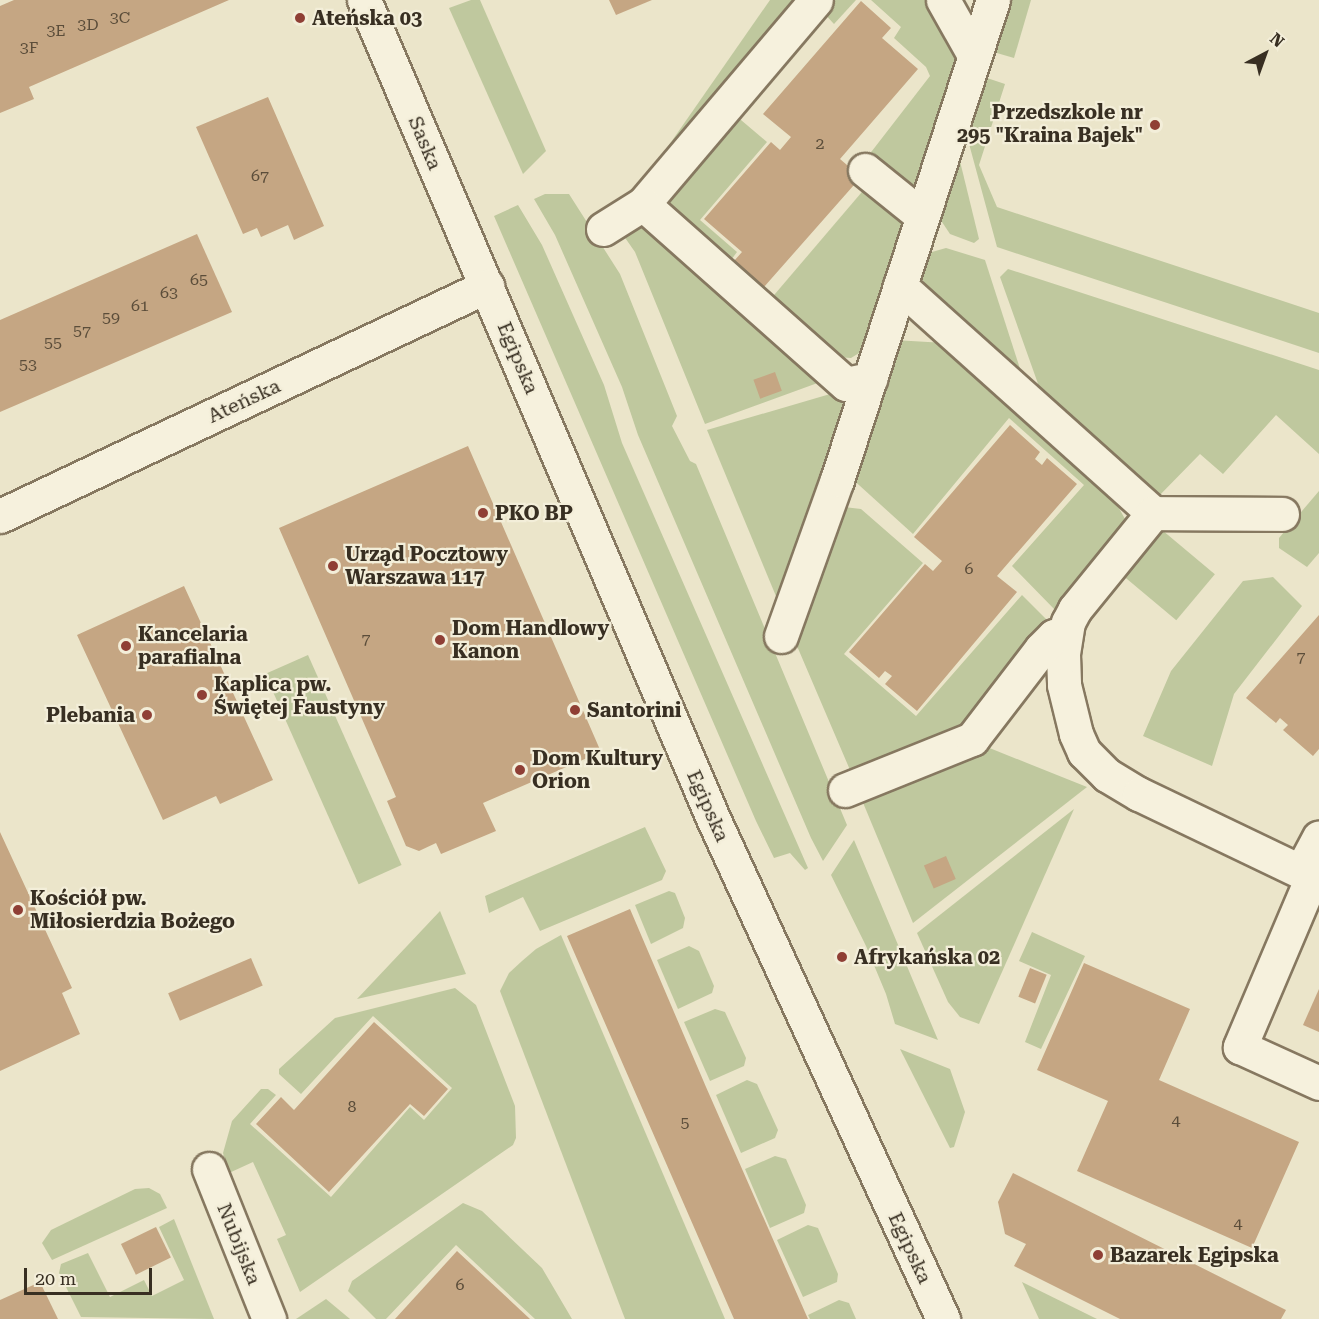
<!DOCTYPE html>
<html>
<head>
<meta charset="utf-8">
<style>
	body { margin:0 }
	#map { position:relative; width:1319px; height:1319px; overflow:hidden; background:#ebe5ca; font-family:"Roboto Serif",serif }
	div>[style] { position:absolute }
	.green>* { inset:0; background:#bfc89e; transform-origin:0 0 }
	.building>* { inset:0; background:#c5a683; transform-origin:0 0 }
	.roads { filter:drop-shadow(2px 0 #867860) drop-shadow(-2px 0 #867860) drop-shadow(0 2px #867860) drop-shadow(0 -2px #867860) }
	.minor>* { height:33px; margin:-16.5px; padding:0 16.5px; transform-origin:16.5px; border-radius:16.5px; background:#f6f1dd }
	.dots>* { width:16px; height:16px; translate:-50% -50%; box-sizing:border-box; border:3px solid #f3eed9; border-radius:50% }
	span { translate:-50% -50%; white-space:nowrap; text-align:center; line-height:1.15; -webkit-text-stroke:4.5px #f3eed9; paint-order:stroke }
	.number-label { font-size:16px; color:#5b4d3a }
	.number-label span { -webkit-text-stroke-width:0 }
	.poi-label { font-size:20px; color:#382f22; font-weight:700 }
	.left { translate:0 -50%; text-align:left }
	.right { translate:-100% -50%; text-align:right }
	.street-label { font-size:20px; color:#382f22 }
	.north { position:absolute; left:1235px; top:24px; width:60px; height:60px; -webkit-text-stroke:4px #f3eed9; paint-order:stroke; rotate:41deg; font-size:16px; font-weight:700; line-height:24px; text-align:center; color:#382f22 }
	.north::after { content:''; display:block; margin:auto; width:21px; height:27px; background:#382f22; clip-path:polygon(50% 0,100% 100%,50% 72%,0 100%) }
	.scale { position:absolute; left:24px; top:1268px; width:128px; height:27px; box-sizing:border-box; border:3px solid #382f22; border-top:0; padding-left:8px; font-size:18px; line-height:21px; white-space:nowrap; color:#382f22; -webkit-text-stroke:4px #f3eed9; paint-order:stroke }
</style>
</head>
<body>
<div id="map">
	<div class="green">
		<div style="clip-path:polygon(471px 0,480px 0,546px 151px,523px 174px,449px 8px)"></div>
		<div style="clip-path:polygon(770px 0,807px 0,653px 168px)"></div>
		<div style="clip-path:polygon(829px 0,856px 0,834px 24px,821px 10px)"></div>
		<div style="clip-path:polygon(871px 0,933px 0,960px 53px,920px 182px,914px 189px,865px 160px,930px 76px,926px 67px,894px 38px,901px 27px)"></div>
		<div style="clip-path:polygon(1006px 0,1031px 0,1014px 58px,990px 51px)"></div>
		<div style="clip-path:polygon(981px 76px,1005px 84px,979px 165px,997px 207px,1319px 313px,1319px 353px,997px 247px,965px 129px)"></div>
		<div style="clip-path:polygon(730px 120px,741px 120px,767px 142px,700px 220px,737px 252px,731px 260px,661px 204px)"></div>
		<div style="clip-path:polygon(957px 149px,979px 239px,974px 243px,950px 234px,936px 213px)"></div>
		<div style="clip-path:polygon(867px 186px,903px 222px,864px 350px,851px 358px,837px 357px,769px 301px)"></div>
		<div style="clip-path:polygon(545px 194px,569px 194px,620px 274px,677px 416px,672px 426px,690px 461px,696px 464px,847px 825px,823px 861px,811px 838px,638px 435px,622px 387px,555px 235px,534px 199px)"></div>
		<div style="clip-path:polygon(518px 205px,542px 245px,604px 385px,622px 443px,808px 868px,805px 870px,790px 853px,774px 858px,756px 821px,494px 216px)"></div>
		<div style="clip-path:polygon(644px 220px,823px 381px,705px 424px,635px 252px,621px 232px)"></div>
		<div style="clip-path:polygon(946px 248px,985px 260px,1024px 381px,929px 297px,918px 266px,925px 254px)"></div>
		<div style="clip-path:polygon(1008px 269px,1319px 370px,1319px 454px,1276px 415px,1223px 474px,1200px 454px,1155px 500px,1042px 395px,1000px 277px)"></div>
		<div style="clip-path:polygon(894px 340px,945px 343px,1105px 483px,1125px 519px,1125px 540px,1057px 612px,1012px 566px,1084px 485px,1009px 418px,913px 534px,849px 476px)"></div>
		<div style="clip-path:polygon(854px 387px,778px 601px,707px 430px)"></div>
		<div style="clip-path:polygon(1319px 491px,1319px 553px,1307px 567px,1279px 548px,1279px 538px)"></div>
		<div style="clip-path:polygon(844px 507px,861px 509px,923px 563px,844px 654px,916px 716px,1022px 595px,1046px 619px,1046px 629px,960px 736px,853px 777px,794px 639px)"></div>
		<div style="left:1162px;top:530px;width:69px;height:60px;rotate:40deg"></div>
		<div style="clip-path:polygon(1273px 577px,1302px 606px,1234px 694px,1212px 766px,1143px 736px,1171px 671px,1243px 581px)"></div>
		<div style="left:308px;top:655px;width:230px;height:47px;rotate:66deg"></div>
		<div style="clip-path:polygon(987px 747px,1087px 787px,913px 923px,859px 793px)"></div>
		<div style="clip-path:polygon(1074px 809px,979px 1024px,960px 1017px,948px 1002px,917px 933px)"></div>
		<div style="clip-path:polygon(645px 827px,666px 871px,662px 880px,540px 931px,523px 897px,489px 913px,485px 896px)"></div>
		<div style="clip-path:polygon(854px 840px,938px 1040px,895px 1024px,886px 994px,866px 946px,831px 875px)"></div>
		<div style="clip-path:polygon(669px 891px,675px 893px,685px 918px,683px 928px,651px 944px,635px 905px)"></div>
		<div style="clip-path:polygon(440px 911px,466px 974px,357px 999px)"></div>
		<div style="clip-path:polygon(1032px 932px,1085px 956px,1041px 1049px,1025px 1042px,1051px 975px,1019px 961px)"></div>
		<div style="clip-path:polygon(561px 935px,725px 1319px,625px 1319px,500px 991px,509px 973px,522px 961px,536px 949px)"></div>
		<div style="clip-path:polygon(689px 946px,699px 951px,714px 986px,712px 993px,678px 1009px,657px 960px)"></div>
		<div style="clip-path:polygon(455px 988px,476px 1005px,515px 1106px,516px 1138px,513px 1145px,300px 1292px,277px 1239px,286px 1235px,253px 1162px,229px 1173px,223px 1153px,232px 1121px,261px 1089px,268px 1089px,276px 1095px,250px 1124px,331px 1197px,410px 1107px,424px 1120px,452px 1088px,373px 1016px,301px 1094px,279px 1074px,279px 1069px,335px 1018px)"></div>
		<div style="clip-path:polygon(715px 1009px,725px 1012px,746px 1058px,744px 1066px,710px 1081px,684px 1022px)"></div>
		<div style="clip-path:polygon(900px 1049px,950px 1069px,965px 1112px,954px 1147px,950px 1148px)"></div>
		<div style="clip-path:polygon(747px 1080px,757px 1084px,778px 1130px,775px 1138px,741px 1153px,716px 1095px)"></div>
		<div style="clip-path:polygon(775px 1156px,786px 1159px,806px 1205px,804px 1213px,770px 1228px,745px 1169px)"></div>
		<div style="clip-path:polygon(149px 1188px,160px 1194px,167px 1208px,52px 1260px,42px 1243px,51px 1230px,135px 1189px)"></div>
		<div style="clip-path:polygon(463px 1203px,482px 1211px,542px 1268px,572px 1319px,535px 1319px,456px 1245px,386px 1319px,376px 1319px,348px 1291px,352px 1281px)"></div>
		<div style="clip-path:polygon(174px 1219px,214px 1319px,81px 1317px,59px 1273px,61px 1264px,88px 1253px,110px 1297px,144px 1280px,152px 1296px,184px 1280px,159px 1227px)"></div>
		<div style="clip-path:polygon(808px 1225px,818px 1228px,838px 1274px,837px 1282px,803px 1297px,777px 1240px)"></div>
		<div style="clip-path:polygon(1022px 1282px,1097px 1319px,1039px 1319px)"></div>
		<div style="clip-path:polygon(326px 1299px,350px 1319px,296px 1319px)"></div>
		<div style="clip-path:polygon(839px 1300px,849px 1303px,856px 1319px,810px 1319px,808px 1315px)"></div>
	</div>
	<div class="building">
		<div style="clip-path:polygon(14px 0,229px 0,29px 87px,34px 99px,0 113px,0 6px)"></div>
		<div style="clip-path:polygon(609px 0,652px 0,616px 15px)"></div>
		<div style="clip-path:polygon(861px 1px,891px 28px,882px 38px,918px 69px,840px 159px,861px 177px,764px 287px,734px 261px,742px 252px,704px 219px,771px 142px,780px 150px,791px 137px,763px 114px)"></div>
		<div style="clip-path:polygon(268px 97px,324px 226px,294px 240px,288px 225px,261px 237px,257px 228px,243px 234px,196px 127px)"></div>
		<div style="clip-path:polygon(197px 234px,232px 312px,0 412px,0 320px)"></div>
		<div style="left:775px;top:372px;width:20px;height:23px;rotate:70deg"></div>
		<div style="clip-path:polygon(1010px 425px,1040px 452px,1035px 459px,1042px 465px,1047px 458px,1077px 484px,997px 576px,1017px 592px,917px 711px,885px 684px,892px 676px,885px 671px,879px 678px,849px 652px,925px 564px,933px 571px,942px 561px,914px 537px)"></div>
		<div style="clip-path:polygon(468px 446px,601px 752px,483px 803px,496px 831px,441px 854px,436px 843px,419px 851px,406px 846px,387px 801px,396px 797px,279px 528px)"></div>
		<div style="clip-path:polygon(184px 586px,273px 780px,220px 804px,216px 796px,163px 820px,77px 635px)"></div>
		<div style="clip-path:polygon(1319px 615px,1319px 749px,1313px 756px,1283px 730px,1288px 725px,1280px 718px,1276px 723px,1246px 698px)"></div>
		<div style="clip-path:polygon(0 832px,72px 988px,62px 993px,80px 1034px,0 1071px)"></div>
		<div style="left:946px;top:856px;width:25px;height:24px;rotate:67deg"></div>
		<div style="clip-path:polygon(630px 909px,706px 1087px,808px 1319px,734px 1319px,567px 936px)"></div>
		<div style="left:251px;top:958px;width:30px;height:90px;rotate:67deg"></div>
		<div style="clip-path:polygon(1084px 963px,1190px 1009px,1159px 1080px,1299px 1142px,1252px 1248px,1077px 1171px,1108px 1101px,1037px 1070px)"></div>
		<div style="left:1030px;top:968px;width:18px;height:31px;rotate:22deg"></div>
		<div style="clip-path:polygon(1319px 989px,1319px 1032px,1303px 1025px)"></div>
		<div style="clip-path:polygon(374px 1022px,448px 1089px,424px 1116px,410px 1104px,329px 1192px,256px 1124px,281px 1097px,294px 1110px)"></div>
		<div style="clip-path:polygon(1013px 1173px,1286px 1310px,1281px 1319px,1120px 1319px,1014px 1266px,1026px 1244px,1005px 1234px,998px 1202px)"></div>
		<div style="left:156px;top:1227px;width:34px;height:39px;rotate:64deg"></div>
		<div style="clip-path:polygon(457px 1251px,530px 1319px,395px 1319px)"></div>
		<div style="clip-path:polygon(40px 1282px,58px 1319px,0 1319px,0 1300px)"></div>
	</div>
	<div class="roads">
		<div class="minor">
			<div style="left:364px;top:0;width:887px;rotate:66.9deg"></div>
			<div style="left:712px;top:816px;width:554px;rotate:65.33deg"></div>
			<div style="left:943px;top:0;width:63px;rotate:60.6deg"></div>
			<div style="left:865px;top:170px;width:73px;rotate:38.9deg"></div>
			<div style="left:643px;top:204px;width:267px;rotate:-49.7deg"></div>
			<div style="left:603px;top:229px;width:47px;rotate:-32deg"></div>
			<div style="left:643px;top:204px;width:271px;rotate:41.6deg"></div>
			<div style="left:846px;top:384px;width:25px;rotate:-12deg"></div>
			<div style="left:900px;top:286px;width:340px;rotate:41.9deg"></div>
			<div style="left:1153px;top:513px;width:129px;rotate:0.4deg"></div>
			<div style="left:1153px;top:513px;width:124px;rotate:129.1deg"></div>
			<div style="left:1075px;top:609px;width:15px;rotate:118deg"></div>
			<div style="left:1068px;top:622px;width:32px;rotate:99deg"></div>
			<div style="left:1063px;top:654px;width:31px;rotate:88deg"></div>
			<div style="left:1064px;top:685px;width:50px;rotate:76.2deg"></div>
			<div style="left:1076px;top:734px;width:20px;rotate:66deg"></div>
			<div style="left:1084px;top:752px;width:33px;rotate:45deg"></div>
			<div style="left:1107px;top:775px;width:37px;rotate:31deg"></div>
			<div style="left:1139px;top:794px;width:192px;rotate:25.6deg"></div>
			<div style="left:1312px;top:877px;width:185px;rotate:113deg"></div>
			<div style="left:1240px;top:1047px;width:87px;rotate:24.5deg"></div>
			<div style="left:0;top:516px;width:539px;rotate:-25.28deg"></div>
			<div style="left:781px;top:636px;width:166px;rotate:-70.3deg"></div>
			<div style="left:837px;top:480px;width:505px;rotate:-72deg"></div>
			<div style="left:845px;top:790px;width:137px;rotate:-21.9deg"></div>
			<div style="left:972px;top:739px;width:113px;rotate:-52.5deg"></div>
			<div style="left:1041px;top:649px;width:18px;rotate:-45deg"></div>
			<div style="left:1054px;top:636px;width:10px;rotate:-17deg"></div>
			<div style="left:1301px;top:871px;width:38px;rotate:-62deg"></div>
			<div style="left:209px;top:1169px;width:162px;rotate:68.2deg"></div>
		</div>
	</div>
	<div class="dots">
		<div style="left:300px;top:18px;background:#8f3f35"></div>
		<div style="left:1155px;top:125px;background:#8f3f35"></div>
		<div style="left:483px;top:513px;background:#8f3f35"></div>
		<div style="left:333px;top:566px;background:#8f3f35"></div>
		<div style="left:440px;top:640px;background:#8f3f35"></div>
		<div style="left:126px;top:646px;background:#8f3f35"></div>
		<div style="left:202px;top:695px;background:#8f3f35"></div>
		<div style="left:575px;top:710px;background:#8f3f35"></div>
		<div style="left:147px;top:715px;background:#8f3f35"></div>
		<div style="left:520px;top:770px;background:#8f3f35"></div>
		<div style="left:18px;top:910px;background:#8f3f35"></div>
		<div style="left:842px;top:957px;background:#8f3f35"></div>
		<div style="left:1098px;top:1255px;background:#8f3f35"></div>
	</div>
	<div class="number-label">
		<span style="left:120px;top:18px">3C</span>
		<span style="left:88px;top:25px">3D</span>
		<span style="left:56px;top:31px">3E</span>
		<span style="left:29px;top:48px">3F</span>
		<span style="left:820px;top:144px">2</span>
		<span style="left:260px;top:176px">67</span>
		<span style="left:199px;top:280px">65</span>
		<span style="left:169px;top:293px">63</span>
		<span style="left:140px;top:306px">61</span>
		<span style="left:111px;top:318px">59</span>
		<span style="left:82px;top:331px">57</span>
		<span style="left:53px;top:343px">55</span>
		<span style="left:28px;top:365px">53</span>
		<span style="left:969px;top:569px">6</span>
		<span style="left:366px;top:639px">7</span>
		<span style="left:1301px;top:657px">7</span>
		<span style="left:352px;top:1107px">8</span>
		<span style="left:1176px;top:1121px">4</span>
		<span style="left:685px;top:1123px">5</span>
		<span style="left:1238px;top:1224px">4</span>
		<span style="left:460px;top:1285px">6</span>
	</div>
	<div class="poi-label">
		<span class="left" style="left:312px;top:18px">Ateńska 03</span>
		<span class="right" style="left:1143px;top:124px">Przedszkole nr<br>295 "Kraina Bajek"</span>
		<span class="left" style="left:495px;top:513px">PKO BP</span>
		<span class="left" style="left:345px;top:566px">Urząd Pocztowy<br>Warszawa 117</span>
		<span class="left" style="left:452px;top:640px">Dom Handlowy<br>Kanon</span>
		<span class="left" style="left:138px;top:646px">Kancelaria<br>parafialna</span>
		<span class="left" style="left:214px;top:696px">Kaplica pw.<br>Świętej Faustyny</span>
		<span class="left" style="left:587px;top:710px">Santorini</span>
		<span class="right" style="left:135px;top:715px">Plebania</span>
		<span class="left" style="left:532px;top:770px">Dom Kultury<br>Orion</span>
		<span class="left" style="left:30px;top:910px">Kościół pw.<br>Miłosierdzia Bożego</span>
		<span class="left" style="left:854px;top:957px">Afrykańska 02</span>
		<span class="left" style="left:1110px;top:1255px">Bazarek Egipska</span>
	</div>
	<div class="street-label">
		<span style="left:425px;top:143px;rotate:67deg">Saska</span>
		<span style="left:518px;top:358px;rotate:67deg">Egipska</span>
		<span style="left:244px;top:401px;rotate:-25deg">Ateńska</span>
		<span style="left:708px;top:806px;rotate:66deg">Egipska</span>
		<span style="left:239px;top:1244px;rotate:68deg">Nubijska</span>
		<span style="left:910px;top:1248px;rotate:65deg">Egipska</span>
	</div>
	<div class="north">N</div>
	<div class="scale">20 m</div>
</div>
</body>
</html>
